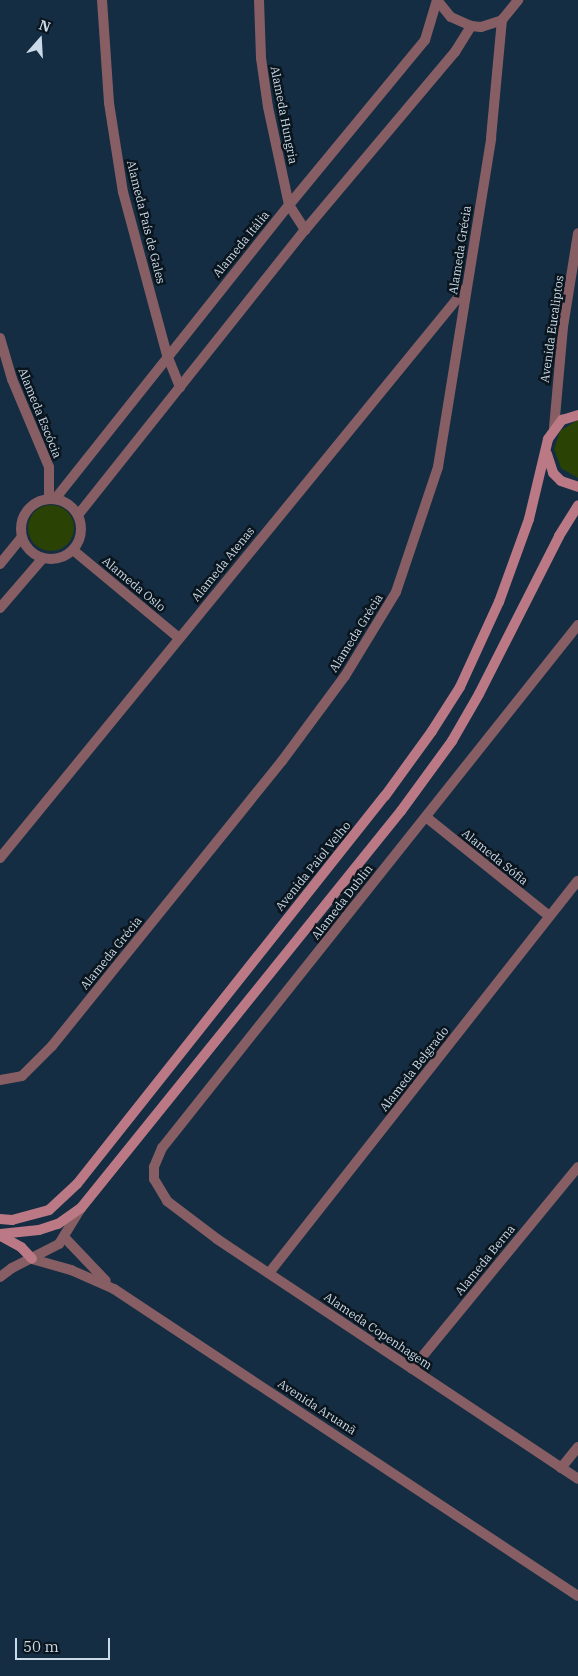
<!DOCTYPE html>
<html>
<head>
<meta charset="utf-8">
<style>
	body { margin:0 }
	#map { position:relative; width:578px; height:1676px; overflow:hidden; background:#142d42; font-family:"IBM Plex Serif",serif }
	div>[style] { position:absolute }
	.green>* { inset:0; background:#2a4203 }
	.round { border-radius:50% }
	.minor>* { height:10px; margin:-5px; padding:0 5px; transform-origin:5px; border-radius:5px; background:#865e64 }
	.minor>.ring { margin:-5px; padding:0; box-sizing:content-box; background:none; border:10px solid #865e64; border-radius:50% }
	.tertiary>* { height:10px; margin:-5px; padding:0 5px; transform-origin:5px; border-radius:5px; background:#865e64 }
	.secondary>* { height:10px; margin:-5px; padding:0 5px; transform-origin:5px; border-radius:5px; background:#ba7984 }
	span { translate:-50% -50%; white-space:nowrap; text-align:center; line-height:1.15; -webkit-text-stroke:5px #0a151e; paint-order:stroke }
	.street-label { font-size:12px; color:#cbdae8 }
	.north { position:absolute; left:15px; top:15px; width:50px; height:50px; -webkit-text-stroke:4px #0a151e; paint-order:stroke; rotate:19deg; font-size:14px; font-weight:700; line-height:20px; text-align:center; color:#cbdae8 }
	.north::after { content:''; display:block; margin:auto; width:18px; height:22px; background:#cbdae8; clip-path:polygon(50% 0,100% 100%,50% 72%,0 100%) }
	.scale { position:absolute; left:15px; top:1638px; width:95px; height:22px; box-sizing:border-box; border:2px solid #cbdae8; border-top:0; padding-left:6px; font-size:15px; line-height:18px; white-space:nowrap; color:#cbdae8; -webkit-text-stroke:4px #0a151e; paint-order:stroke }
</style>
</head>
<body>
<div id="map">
	<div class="green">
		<div style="clip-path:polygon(578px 420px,578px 478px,561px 468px,554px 449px,560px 431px)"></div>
		<div class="round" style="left:28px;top:505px;width:46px;height:46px"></div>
	</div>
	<div class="minor">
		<div style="left:102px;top:0;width:103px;rotate:86.1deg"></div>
		<div style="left:109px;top:103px;width:90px;rotate:81.1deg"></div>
		<div style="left:123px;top:192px;width:169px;rotate:74.9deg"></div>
		<div style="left:167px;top:355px;width:35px;rotate:68deg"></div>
		<div style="left:259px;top:0;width:58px;rotate:88deg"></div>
		<div style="left:261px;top:58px;width:49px;rotate:81.9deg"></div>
		<div style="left:268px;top:107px;width:100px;rotate:77.9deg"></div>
		<div style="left:289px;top:205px;width:30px;rotate:57deg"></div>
		<div style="left:437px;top:0;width:22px;rotate:51deg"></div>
		<div style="left:451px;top:17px;width:22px;rotate:24deg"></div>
		<div style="left:471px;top:26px;width:10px;rotate:6deg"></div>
		<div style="left:481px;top:27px;width:22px;rotate:-18deg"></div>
		<div style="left:502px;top:20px;width:26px;rotate:-51deg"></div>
		<div style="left:0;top:338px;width:43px;rotate:73.7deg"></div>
		<div style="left:12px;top:379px;width:95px;rotate:67.2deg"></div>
		<div style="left:49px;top:467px;width:31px;rotate:90deg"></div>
		<div style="left:554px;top:428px;width:101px;rotate:-84.9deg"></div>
		<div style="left:563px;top:327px;width:95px;rotate:-80.9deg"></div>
		<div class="ring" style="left:21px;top:499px;width:50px;height:50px"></div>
		<div style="left:55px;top:499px;width:376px;rotate:-51.5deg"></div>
		<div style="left:289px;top:205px;width:214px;rotate:-50.5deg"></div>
		<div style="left:425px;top:40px;width:42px;rotate:-73.3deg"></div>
		<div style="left:78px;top:515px;width:364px;rotate:-51.5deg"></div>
		<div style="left:305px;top:230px;width:233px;rotate:-49.9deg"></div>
		<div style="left:455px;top:52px;width:31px;rotate:-58deg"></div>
		<div style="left:73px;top:550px;width:138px;rotate:39.7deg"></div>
		<div style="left:0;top:564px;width:33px;rotate:-51deg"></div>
		<div style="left:0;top:608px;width:66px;rotate:-49.3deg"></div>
		<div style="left:578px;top:625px;width:668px;rotate:128.5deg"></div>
		<div style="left:162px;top:1148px;width:21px;rotate:113deg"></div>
		<div style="left:154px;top:1167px;width:12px;rotate:90deg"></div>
		<div style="left:154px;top:1179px;width:26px;rotate:59deg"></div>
		<div style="left:167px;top:1201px;width:63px;rotate:37.2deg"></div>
		<div style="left:217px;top:1239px;width:433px;rotate:33.6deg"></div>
		<div style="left:426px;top:817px;width:158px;rotate:38.8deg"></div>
		<div style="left:0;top:858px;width:736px;rotate:-50.73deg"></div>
		<div style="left:0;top:1080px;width:22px;rotate:-10deg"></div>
		<div style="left:22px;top:1076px;width:42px;rotate:-45deg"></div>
		<div style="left:52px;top:1046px;width:366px;rotate:-51.1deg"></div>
		<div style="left:282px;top:761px;width:106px;rotate:-53.5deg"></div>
		<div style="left:345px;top:676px;width:98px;rotate:-58.7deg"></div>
		<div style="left:396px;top:592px;width:132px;rotate:-71.4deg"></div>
		<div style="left:438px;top:467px;width:333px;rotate:-80.8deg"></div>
		<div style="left:491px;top:138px;width:119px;rotate:-84.7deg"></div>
		<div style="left:65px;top:1238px;width:59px;rotate:46.4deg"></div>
		<div style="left:32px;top:1259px;width:41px;rotate:15.8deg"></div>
		<div style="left:71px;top:1270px;width:47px;rotate:23.8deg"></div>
		<div style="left:114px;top:1289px;width:556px;rotate:33.49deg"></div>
		<div style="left:269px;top:1273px;width:499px;rotate:-51.8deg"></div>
		<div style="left:412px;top:1369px;width:261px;rotate:-50.6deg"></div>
		<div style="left:561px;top:1468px;width:27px;rotate:-51deg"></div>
	</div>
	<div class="tertiary">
		<div style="left:0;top:1277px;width:15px;rotate:-37deg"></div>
		<div style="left:12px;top:1268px;width:53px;rotate:-27.1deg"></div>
		<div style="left:59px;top:1244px;width:42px;rotate:-58.6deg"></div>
	</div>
	<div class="secondary">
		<div style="left:547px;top:454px;width:20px;rotate:72deg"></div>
		<div style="left:553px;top:473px;width:11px;rotate:45deg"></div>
		<div style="left:561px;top:481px;width:18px;rotate:19deg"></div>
		<div style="left:0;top:1219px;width:12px;rotate:5deg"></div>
		<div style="left:12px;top:1220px;width:38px;rotate:-15deg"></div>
		<div style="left:49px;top:1210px;width:38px;rotate:-43deg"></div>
		<div style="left:77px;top:1184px;width:495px;rotate:-51.6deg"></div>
		<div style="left:385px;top:796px;width:80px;rotate:-54.1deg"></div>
		<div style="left:432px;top:731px;width:52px;rotate:-57.5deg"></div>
		<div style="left:460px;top:687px;width:94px;rotate:-65.4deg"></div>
		<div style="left:499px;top:602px;width:88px;rotate:-70.1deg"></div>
		<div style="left:529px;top:519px;width:82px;rotate:-76.6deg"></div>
		<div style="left:548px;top:439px;width:24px;rotate:-54deg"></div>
		<div style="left:562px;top:420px;width:17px;rotate:-17deg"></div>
		<div style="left:0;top:1234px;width:39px;rotate:-6deg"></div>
		<div style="left:39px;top:1230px;width:20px;rotate:-18deg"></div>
		<div style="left:58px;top:1224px;width:28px;rotate:-35deg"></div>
		<div style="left:81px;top:1208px;width:510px;rotate:-51.13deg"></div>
		<div style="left:401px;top:811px;width:87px;rotate:-53.9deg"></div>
		<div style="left:452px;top:741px;width:54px;rotate:-60.1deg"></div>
		<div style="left:479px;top:694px;width:177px;rotate:-63.1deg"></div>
		<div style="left:559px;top:536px;width:36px;rotate:-58deg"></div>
		<div style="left:1px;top:1236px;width:23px;rotate:29deg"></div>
		<div style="left:21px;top:1247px;width:16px;rotate:47deg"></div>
	</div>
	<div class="street-label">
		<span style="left:284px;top:115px;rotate:79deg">Alameda Hungria</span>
		<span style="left:146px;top:222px;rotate:76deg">Alameda País de Gales</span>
		<span style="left:241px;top:244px;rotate:-51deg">Alameda Itália</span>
		<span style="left:460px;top:250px;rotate:-81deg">Alameda Grécia</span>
		<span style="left:552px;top:329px;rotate:-82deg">Avenida Eucaliptos</span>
		<span style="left:40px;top:413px;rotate:68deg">Alameda Escócia</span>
		<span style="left:223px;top:564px;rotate:-51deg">Alameda Atenas</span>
		<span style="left:134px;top:584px;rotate:40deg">Alameda Oslo</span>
		<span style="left:356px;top:633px;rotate:-58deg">Alameda Grécia</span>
		<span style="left:495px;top:857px;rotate:39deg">Alameda Sófia</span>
		<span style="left:313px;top:866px;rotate:-51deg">Avenida Paiol Velho</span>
		<span style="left:342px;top:902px;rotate:-52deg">Alameda Dublin</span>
		<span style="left:111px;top:953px;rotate:-51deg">Alameda Grécia</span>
		<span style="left:414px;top:1069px;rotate:-52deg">Alameda Belgrado</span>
		<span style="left:485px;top:1260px;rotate:-51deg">Alameda Berna</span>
		<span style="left:378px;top:1331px;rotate:34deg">Alameda Copenhagem</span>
		<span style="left:317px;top:1407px;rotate:33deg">Avenida Aruanã</span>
	</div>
	<div class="north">N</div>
	<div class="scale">50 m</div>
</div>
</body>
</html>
